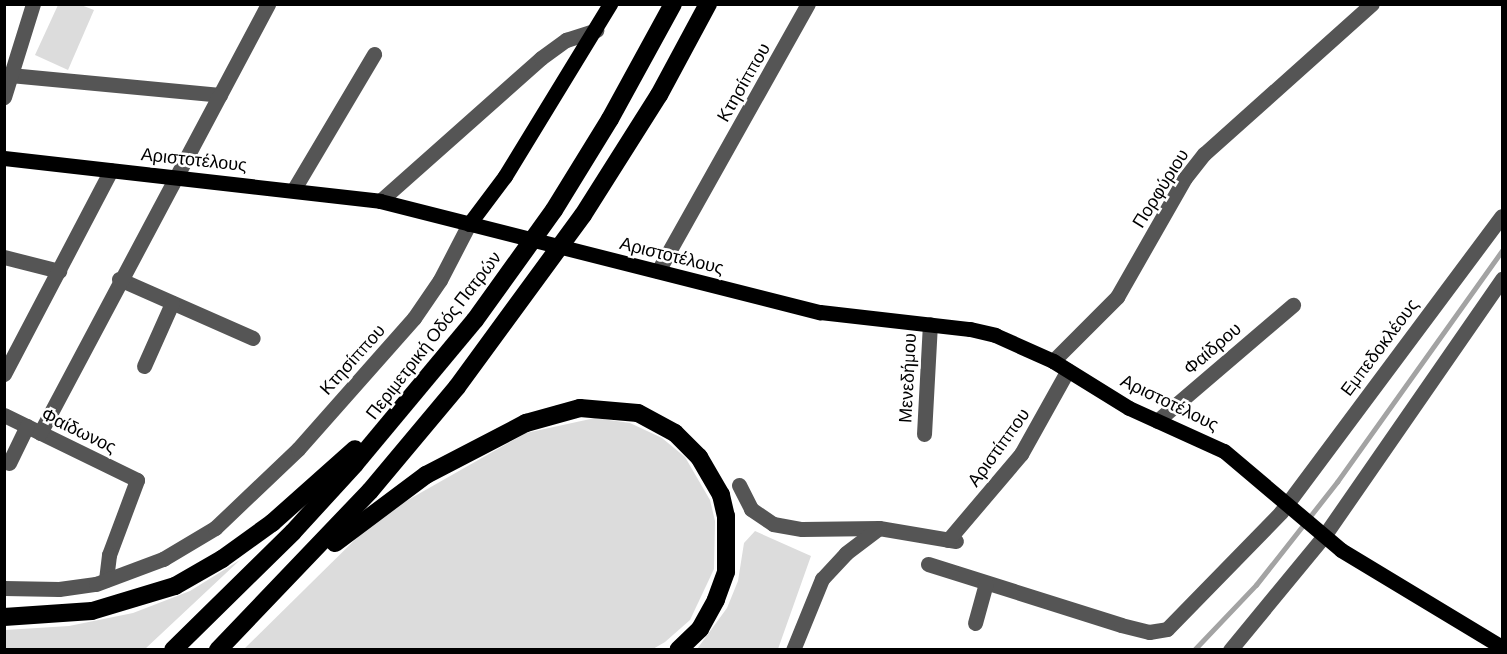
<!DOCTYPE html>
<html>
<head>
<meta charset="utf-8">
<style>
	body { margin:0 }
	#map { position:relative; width:1507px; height:654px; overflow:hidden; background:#fff; font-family:Barlow,sans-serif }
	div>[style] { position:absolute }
	.green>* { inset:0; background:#dcdcdc }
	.stream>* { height:4.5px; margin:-2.25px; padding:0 2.25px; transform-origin:2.25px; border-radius:2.25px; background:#a3a3a3 }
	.minor>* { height:15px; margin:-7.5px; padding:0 7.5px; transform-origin:7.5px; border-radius:7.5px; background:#555 }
	.major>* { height:15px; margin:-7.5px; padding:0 7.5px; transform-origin:7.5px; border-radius:7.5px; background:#000 }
	.highway>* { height:18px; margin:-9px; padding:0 9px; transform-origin:9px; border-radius:9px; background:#000 }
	span { translate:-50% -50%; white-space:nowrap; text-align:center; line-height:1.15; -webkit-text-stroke:5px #fff; paint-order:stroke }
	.street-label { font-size:18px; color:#000 }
	.frame { position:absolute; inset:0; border:6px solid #000; pointer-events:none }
</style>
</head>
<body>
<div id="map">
	<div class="green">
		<div style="clip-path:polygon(58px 5px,81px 5px,94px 10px,68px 70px,35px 55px)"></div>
		<div style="clip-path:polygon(595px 418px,630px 423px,662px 438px,685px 457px,710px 500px,715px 521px,714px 569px,690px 620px,665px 642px,653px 649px,243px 650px,378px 517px,526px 433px)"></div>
		<div style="clip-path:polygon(755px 531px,811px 556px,778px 649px,697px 649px,727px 608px,738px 581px,744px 543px)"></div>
		<div style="clip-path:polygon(240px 560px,145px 649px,5px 649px,5px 630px,69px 626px,133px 613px,190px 591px)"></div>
	</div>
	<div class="stream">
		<div style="left:1194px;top:650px;width:90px;rotate:-46.4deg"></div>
		<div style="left:1256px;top:585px;width:131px;rotate:-51.8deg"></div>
		<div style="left:1337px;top:482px;width:284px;rotate:-54.5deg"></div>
	</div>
	<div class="minor">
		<div style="left:10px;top:75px;width:211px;rotate:5.4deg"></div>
		<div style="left:4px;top:97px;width:97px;rotate:-72.7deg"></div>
		<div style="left:294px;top:189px;width:157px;rotate:-59.3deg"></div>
		<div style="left:380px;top:201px;width:215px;rotate:-41.6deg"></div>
		<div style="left:541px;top:58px;width:31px;rotate:-36deg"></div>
		<div style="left:566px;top:40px;width:32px;rotate:-18deg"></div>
		<div style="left:4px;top:257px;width:57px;rotate:14.3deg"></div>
		<div style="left:658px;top:271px;width:306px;rotate:-60.7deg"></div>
		<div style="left:119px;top:279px;width:146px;rotate:23.8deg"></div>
		<div style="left:1053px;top:361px;width:91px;rotate:-45deg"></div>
		<div style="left:1117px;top:297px;width:137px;rotate:-60.3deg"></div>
		<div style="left:1185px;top:178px;width:31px;rotate:-52deg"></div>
		<div style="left:1204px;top:154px;width:225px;rotate:-41.8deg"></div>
		<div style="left:144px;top:366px;width:69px;rotate:-66deg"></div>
		<div style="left:4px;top:374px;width:230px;rotate:-62.3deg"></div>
		<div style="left:4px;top:415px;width:148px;rotate:26deg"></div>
		<div style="left:137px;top:480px;width:80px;rotate:110.5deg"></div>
		<div style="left:109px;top:555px;width:25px;rotate:97deg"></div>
		<div style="left:1157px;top:421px;width:179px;rotate:-40.5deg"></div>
		<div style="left:40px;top:433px;width:486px;rotate:-62deg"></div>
		<div style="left:924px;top:434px;width:110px;rotate:-86.9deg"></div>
		<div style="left:9px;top:463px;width:41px;rotate:-64.1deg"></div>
		<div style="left:739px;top:485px;width:27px;rotate:63deg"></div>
		<div style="left:751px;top:509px;width:27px;rotate:34deg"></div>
		<div style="left:773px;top:524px;width:29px;rotate:10deg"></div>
		<div style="left:802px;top:529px;width:77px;rotate:-0.7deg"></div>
		<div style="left:879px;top:528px;width:78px;rotate:9.6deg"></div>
		<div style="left:948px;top:540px;width:113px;rotate:-49.7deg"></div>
		<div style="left:1021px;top:454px;width:96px;rotate:-60.8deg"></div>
		<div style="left:928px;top:564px;width:202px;rotate:17.5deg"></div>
		<div style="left:1121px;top:625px;width:29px;rotate:14deg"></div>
		<div style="left:1149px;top:632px;width:18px;rotate:-9deg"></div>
		<div style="left:1167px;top:629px;width:163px;rotate:-45.7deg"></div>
		<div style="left:1281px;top:512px;width:369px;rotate:-53.3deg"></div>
		<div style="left:4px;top:588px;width:55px;rotate:1deg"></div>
		<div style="left:59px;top:589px;width:37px;rotate:-8deg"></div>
		<div style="left:96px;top:584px;width:72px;rotate:-20.5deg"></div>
		<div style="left:163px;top:559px;width:61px;rotate:-30.8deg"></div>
		<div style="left:215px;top:528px;width:115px;rotate:-43.6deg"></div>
		<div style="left:298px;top:449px;width:175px;rotate:-48.5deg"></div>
		<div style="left:414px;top:318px;width:46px;rotate:-55.6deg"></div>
		<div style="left:440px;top:280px;width:63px;rotate:-62.6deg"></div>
		<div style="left:975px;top:623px;width:41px;rotate:-74.6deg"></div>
		<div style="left:793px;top:650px;width:77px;rotate:-67.8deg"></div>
		<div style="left:822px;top:579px;width:35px;rotate:-47deg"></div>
		<div style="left:846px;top:553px;width:41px;rotate:-37.1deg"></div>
		<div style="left:1230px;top:650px;width:148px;rotate:-50.5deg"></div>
		<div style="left:1324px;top:536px;width:313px;rotate:-55.3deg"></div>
	</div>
	<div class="major">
		<div style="left:4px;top:158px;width:378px;rotate:6.5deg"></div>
		<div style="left:380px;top:201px;width:454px;rotate:14.2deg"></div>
		<div style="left:820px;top:312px;width:151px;rotate:6.5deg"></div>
		<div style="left:970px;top:329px;width:26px;rotate:13deg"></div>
		<div style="left:995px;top:335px;width:64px;rotate:24.1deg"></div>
		<div style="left:1053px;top:361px;width:89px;rotate:31.7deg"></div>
		<div style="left:1129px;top:408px;width:104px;rotate:24.4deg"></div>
		<div style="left:1224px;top:451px;width:153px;rotate:40.2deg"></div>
		<div style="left:1341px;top:550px;width:188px;rotate:31.1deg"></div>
		<div style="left:469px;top:224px;width:60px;rotate:-53.1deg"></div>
		<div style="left:505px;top:176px;width:202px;rotate:-58.6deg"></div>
	</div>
	<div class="highway">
		<div style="left:335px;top:543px;width:114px;rotate:-36.8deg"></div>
		<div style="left:426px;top:475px;width:113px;rotate:-27.5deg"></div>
		<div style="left:526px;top:423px;width:56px;rotate:-15.5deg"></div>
		<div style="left:580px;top:408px;width:58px;rotate:4.9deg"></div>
		<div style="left:638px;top:413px;width:42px;rotate:28.4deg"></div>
		<div style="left:675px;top:433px;width:34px;rotate:45deg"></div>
		<div style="left:699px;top:457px;width:44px;rotate:59.9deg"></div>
		<div style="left:721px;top:495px;width:22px;rotate:77deg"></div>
		<div style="left:726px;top:516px;width:56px;rotate:90deg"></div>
		<div style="left:726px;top:572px;width:30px;rotate:110deg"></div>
		<div style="left:716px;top:600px;width:33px;rotate:119deg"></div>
		<div style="left:700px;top:629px;width:30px;rotate:136deg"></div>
		<div style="left:4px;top:617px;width:88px;rotate:-3.9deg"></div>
		<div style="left:92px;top:611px;width:87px;rotate:-16.8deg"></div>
		<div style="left:175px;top:586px;width:54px;rotate:-29.9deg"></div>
		<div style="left:222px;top:559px;width:62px;rotate:-35.8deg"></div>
		<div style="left:272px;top:523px;width:111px;rotate:-41.7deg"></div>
		<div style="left:173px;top:650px;width:168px;rotate:-44.5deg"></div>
		<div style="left:293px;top:532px;width:92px;rotate:-47.6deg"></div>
		<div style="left:355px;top:464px;width:187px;rotate:-50.2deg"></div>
		<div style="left:475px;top:320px;width:135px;rotate:-54.3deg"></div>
		<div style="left:554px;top:210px;width:107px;rotate:-58.4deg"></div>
		<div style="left:610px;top:119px;width:131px;rotate:-61.3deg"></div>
		<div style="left:218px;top:650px;width:220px;rotate:-46.3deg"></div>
		<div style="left:370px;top:491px;width:136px;rotate:-50.1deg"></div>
		<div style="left:457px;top:387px;width:213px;rotate:-53.8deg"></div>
		<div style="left:583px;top:215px;width:142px;rotate:-57.7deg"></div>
		<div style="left:659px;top:95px;width:103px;rotate:-61.7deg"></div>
	</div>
	<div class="street-label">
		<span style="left:743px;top:82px;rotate:-60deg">Κτησίππου</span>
		<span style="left:194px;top:159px;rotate:6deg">Αριστοτέλους</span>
		<span style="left:1160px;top:188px;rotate:-58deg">Πορφύριου</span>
		<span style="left:672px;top:255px;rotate:14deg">Αριστοτέλους</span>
		<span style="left:433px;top:335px;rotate:-52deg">Περιμετρική Οδός Πατρών</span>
		<span style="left:1379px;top:347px;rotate:-53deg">Εμπεδοκλέους</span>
		<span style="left:1212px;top:348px;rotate:-41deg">Φαίδρου</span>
		<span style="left:352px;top:359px;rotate:-48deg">Κτησίππου</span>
		<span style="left:907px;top:378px;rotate:-87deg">Μενεδήμου</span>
		<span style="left:1170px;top:402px;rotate:26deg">Αριστοτέλους</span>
		<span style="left:79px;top:430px;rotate:26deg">Φαίδωνος</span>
		<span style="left:998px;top:447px;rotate:-54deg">Αριστίππου</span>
	</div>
	<div class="frame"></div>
</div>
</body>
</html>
